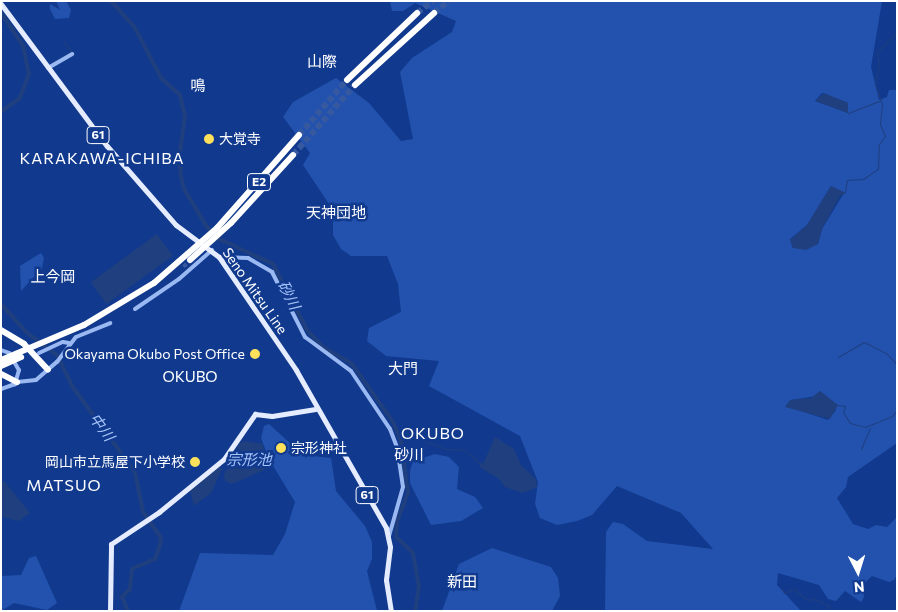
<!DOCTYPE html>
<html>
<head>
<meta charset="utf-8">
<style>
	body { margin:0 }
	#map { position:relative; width:898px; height:612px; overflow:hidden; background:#113a8e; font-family:Commissioner,"Noto Sans JP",sans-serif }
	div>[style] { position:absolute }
	.green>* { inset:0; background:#2252ae }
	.water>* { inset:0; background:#203f7e; transform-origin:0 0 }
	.stream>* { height:1px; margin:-0.5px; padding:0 0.5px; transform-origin:0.5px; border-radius:0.5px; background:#203f7e }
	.river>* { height:4px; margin:-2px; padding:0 2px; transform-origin:2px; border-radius:2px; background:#203f7e }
	.minor-tunnel>* { height:4px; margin-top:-2px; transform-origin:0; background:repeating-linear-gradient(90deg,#35589f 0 4px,transparent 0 6px) }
	.highway-tunnel>* { height:6px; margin-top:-3px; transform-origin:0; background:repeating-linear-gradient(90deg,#35589f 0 6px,transparent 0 9px) }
	.minor>* { height:4px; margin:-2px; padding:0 2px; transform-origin:2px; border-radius:2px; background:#9ab9f2 }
	.major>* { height:5px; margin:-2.5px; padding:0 2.5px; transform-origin:2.5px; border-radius:2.5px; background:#e5ecff }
	.highway>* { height:6px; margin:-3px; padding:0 3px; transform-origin:3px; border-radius:3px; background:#fff }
	.dots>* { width:14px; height:14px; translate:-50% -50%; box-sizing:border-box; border:2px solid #113a8e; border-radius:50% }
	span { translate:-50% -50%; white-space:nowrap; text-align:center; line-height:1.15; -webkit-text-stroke:5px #113a8e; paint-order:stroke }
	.shield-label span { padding:1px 4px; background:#113a8e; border:1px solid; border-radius:4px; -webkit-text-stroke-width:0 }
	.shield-label { font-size:12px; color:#fff; font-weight:700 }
	.poi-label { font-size:14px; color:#fff }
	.left { translate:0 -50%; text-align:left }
	.right { translate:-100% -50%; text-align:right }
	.street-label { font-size:14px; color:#fff }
	.neighbourhood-label { font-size:15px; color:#fff }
	.water-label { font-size:15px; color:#a6c3f9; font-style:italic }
	.quarter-label { font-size:16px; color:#fff; letter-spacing:1px }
	.frame { position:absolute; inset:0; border:2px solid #fff; pointer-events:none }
	.north { position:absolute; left:833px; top:547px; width:50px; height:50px; -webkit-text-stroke:4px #113a8e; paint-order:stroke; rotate:175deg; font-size:14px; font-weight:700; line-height:20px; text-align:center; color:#fff }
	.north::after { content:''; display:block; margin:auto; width:18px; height:22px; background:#fff; clip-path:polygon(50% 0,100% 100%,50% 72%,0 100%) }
</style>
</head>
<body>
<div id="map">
	<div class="green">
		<div style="clip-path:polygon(56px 1px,66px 1px,71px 10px,69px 18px,55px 19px,50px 9px,50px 4px,60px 10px)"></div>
		<div style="clip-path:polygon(evenodd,390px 1px,882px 1px,871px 67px,879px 100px,887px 97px,889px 90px,897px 90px,897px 443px,848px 477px,846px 487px,837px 498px,853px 524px,868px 529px,876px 525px,887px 527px,897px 517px,897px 575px,894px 580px,889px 582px,872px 576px,862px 585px,864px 597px,861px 602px,845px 591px,836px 601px,828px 599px,819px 585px,778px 573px,777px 585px,801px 611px,605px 611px,606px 532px,613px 522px,623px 524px,647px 541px,713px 549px,681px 513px,617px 486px,592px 515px,577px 521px,557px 525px,540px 518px,535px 504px,538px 482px,520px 436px,429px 386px,439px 361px,386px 356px,367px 341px,369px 328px,401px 312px,398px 284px,387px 256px,351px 256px,341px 249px,333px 235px,333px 215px,329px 204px,303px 165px,310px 153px,283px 117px,293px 102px,336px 78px,369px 103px,401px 141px,413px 139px,400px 72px,412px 58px,452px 32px,456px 21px,415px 3px,403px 11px,392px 11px,390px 1px,822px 93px,848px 103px,848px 113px,815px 101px,822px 93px,390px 1px,831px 186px,844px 193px,822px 229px,818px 244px,793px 248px,790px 239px,807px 225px,831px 186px,390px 1px,820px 391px,834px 404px,836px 410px,828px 420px,786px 406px,791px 400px,816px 396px,820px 391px)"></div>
		<div style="clip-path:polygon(41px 253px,44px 258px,42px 268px,21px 291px,20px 266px)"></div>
		<div style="clip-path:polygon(269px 424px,303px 455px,331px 458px,336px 491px,365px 526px,372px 542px,372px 559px,367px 571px,377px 611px,179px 611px,200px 553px,273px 555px,285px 534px,295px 502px,269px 459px,261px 438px,264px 426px)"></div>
		<div style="clip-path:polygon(435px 454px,449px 457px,459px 467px,457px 489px,475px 497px,483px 508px,461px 521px,431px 525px,410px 483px,410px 471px,413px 461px)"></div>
		<div style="clip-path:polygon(492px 548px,551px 567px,558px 578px,560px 596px,552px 611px,442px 611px,459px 564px)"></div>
		<div style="clip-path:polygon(36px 556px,57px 603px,47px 610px,14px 603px,1px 611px,1px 576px,21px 575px,29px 558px)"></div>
	</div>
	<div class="water">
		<div style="clip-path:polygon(824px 93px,848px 103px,848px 113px,815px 101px)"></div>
		<div style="clip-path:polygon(831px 186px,846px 193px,840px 196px,822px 229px,818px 244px,806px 250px,793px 248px,790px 240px,807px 225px)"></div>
		<div style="left:157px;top:234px;width:27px;height:82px;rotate:54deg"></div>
		<div style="clip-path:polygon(820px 391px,838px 405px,830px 419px,785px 407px,790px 400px,811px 398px)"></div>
		<div style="clip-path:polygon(495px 437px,514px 449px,521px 465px,536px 479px,537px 487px,523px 493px,505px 487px,499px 479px,481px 468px,477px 460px,483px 464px)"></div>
		<div style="clip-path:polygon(244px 441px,263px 444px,264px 454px,273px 466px,232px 484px,225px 481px,224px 475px,239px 444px)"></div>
		<div style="clip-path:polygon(218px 465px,222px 469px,211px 493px,194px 506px,190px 490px)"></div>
		<div style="clip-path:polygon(4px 481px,30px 513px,19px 521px,1px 517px,1px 482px)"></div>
	</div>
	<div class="stream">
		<div style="left:63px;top:40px;width:1px;rotate:45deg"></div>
		<div style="left:64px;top:42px;width:13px;rotate:51deg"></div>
		<div style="left:53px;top:62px;width:2px;rotate:-27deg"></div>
		<div style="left:848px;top:113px;width:34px;rotate:-21deg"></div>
		<div style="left:845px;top:192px;width:12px;rotate:-81deg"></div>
		<div style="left:847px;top:180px;width:16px;rotate:-4deg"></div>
		<div style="left:863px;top:179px;width:18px;rotate:-34deg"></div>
		<div style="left:878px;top:169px;width:25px;rotate:-88deg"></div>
		<div style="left:879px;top:144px;width:10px;rotate:-53deg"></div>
		<div style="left:885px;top:136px;width:13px;rotate:-113deg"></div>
		<div style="left:880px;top:124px;width:20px;rotate:-84deg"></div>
		<div style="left:882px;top:104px;width:21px;rotate:-109deg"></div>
		<div style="left:875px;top:84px;width:19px;rotate:-78deg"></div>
		<div style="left:879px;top:65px;width:13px;rotate:-99deg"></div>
		<div style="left:877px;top:52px;width:28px;rotate:-45deg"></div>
		<div style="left:838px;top:357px;width:30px;rotate:-30deg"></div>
		<div style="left:864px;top:342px;width:25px;rotate:27deg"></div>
		<div style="left:886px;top:353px;width:16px;rotate:47deg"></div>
		<div style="left:836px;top:405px;width:9px;rotate:6deg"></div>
		<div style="left:845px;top:406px;width:6px;rotate:108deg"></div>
		<div style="left:843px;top:412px;width:13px;rotate:58deg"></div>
		<div style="left:850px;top:423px;width:16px;rotate:15deg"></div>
		<div style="left:865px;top:427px;width:29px;rotate:-22deg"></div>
		<div style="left:892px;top:416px;width:8px;rotate:-50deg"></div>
		<div style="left:401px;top:440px;width:16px;rotate:-7deg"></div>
		<div style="left:417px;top:438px;width:31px;rotate:21deg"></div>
		<div style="left:446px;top:449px;width:19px;rotate:3deg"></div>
		<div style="left:465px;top:450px;width:16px;rotate:43deg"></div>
		<div style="left:861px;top:449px;width:23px;rotate:-67deg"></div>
		<div style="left:782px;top:589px;width:4px;rotate:63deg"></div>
		<div style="left:784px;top:593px;width:11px;rotate:-22deg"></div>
		<div style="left:794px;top:589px;width:17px;rotate:40deg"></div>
		<div style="left:807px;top:600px;width:8px;rotate:-7deg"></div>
		<div style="left:815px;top:599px;width:16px;rotate:27deg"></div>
		<div style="left:829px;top:606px;width:5px;rotate:79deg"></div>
	</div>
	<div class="river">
		<div style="left:111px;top:1px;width:36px;rotate:48deg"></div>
		<div style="left:135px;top:28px;width:56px;rotate:62.5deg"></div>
		<div style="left:161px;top:78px;width:25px;rotate:42deg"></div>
		<div style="left:180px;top:95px;width:22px;rotate:77deg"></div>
		<div style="left:185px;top:116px;width:36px;rotate:98deg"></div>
		<div style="left:180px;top:152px;width:24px;rotate:88deg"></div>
		<div style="left:181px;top:176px;width:13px;rotate:77deg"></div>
		<div style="left:184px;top:189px;width:44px;rotate:58.8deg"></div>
		<div style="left:207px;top:227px;width:17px;rotate:45deg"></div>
		<div style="left:219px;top:239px;width:60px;rotate:24.8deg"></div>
		<div style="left:273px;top:264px;width:74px;rotate:62.7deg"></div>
		<div style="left:307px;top:330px;width:23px;rotate:47deg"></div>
		<div style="left:323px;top:347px;width:34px;rotate:30deg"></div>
		<div style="left:352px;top:364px;width:71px;rotate:54.7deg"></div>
		<div style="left:393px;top:422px;width:21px;rotate:67deg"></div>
		<div style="left:401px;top:441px;width:52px;rotate:82.3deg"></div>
		<div style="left:408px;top:493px;width:31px;rotate:111deg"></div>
		<div style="left:397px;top:522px;width:15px;rotate:94deg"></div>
		<div style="left:396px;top:537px;width:23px;rotate:43deg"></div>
		<div style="left:413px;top:553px;width:34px;rotate:80deg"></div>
		<div style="left:419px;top:586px;width:25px;rotate:99deg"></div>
		<div style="left:1px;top:13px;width:40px;rotate:56deg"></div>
		<div style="left:23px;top:46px;width:29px;rotate:78deg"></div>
		<div style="left:29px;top:74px;width:26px;rotate:111deg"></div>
		<div style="left:20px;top:98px;width:24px;rotate:144deg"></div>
		<div style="left:1px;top:304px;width:38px;rotate:48deg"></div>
		<div style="left:26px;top:332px;width:39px;rotate:37deg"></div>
		<div style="left:57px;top:355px;width:34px;rotate:64deg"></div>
		<div style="left:72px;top:386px;width:107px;rotate:53.8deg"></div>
		<div style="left:135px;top:472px;width:41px;rotate:78.7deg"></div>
		<div style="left:143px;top:512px;width:29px;rotate:55deg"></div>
		<div style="left:160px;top:536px;width:6px;rotate:81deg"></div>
		<div style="left:161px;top:542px;width:18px;rotate:109deg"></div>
		<div style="left:155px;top:559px;width:25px;rotate:157deg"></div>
		<div style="left:132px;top:569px;width:20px;rotate:96deg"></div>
		<div style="left:130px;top:589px;width:11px;rotate:135deg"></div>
		<div style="left:122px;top:597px;width:15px;rotate:67deg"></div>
	</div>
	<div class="minor-tunnel">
		<div style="left:180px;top:259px;width:11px;rotate:52deg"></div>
	</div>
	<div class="highway-tunnel">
		<div style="left:417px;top:13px;width:20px;rotate:-37deg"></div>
		<div style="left:434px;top:13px;width:19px;rotate:-39deg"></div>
		<div style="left:299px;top:135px;width:73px;rotate:-48.9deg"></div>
		<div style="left:293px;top:155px;width:94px;rotate:-48.5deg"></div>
	</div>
	<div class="minor">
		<div style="left:48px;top:68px;width:28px;rotate:-30deg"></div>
		<div style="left:219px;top:257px;width:29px;rotate:2deg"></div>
		<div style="left:248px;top:258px;width:28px;rotate:30deg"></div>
		<div style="left:272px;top:272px;width:73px;rotate:63.1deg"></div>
		<div style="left:305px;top:337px;width:57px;rotate:36.5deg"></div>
		<div style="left:351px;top:371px;width:70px;rotate:56.1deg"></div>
		<div style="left:390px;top:429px;width:19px;rotate:69deg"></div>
		<div style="left:397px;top:447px;width:40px;rotate:81.5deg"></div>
		<div style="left:403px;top:487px;width:51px;rotate:105.9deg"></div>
		<div style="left:135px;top:309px;width:53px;rotate:-34.3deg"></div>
		<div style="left:179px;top:279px;width:44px;rotate:-41.3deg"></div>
		<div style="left:1px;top:350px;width:9px;rotate:21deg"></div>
		<div style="left:9px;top:353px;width:20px;rotate:60deg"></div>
		<div style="left:19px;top:370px;width:15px;rotate:106deg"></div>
		<div style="left:15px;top:384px;width:15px;rotate:160deg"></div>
		<div style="left:39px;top:353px;width:26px;rotate:-25deg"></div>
		<div style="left:63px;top:342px;width:6px;rotate:9deg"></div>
		<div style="left:17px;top:382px;width:19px;rotate:-6deg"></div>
		<div style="left:36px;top:380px;width:28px;rotate:-41deg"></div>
		<div style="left:57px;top:362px;width:31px;rotate:-53deg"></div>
		<div style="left:76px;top:337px;width:37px;rotate:-22deg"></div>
	</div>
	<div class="major">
		<div style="left:1px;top:4px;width:177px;rotate:53.3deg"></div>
		<div style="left:107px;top:146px;width:105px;rotate:48.9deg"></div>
		<div style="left:176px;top:225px;width:54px;rotate:36.7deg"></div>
		<div style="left:219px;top:257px;width:137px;rotate:55.7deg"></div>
		<div style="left:296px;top:370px;width:182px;rotate:60.3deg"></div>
		<div style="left:386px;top:528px;width:19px;rotate:78deg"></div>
		<div style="left:390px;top:547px;width:33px;rotate:97deg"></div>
		<div style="left:386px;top:580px;width:31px;rotate:81deg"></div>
		<div style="left:110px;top:611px;width:67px;rotate:-89.1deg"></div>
		<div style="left:111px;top:544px;width:58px;rotate:-33.7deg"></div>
		<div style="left:159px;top:512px;width:84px;rotate:-39.2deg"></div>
		<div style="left:224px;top:459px;width:55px;rotate:-55.4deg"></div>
		<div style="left:255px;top:414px;width:17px;rotate:7deg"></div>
		<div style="left:272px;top:416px;width:44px;rotate:-9.2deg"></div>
	</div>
	<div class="highway">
		<div style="left:347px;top:80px;width:97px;rotate:-43.7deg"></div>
		<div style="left:355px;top:85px;width:107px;rotate:-42.3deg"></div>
		<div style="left:190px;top:260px;width:55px;rotate:-42.1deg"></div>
		<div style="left:231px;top:223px;width:92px;rotate:-47.6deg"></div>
		<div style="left:1px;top:330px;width:27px;rotate:31deg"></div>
		<div style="left:24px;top:344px;width:35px;rotate:47deg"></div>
		<div style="left:1px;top:360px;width:90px;rotate:-22.9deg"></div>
		<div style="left:84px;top:325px;width:82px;rotate:-31deg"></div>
		<div style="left:154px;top:283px;width:84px;rotate:-41.1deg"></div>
		<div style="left:217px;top:228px;width:124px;rotate:-48.6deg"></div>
		<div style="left:1px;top:366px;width:22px;rotate:-24deg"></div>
		<div style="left:1px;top:374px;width:18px;rotate:27deg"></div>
	</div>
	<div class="dots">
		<div style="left:209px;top:139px;background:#ffe15b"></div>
		<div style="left:255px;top:354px;background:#ffe15b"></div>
		<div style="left:281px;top:448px;background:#ffe15b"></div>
		<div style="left:195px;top:462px;background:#ffe15b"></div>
	</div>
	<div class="shield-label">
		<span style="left:98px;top:135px">61</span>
		<span style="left:259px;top:182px">E2</span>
		<span style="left:367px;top:495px">61</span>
	</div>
	<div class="poi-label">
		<span class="left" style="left:219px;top:139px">大覚寺</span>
		<span class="right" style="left:245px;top:354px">Okayama Okubo Post Office</span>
		<span class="left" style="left:291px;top:448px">宗形神社</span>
		<span class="right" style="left:185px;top:462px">岡山市立馬屋下小学校</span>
	</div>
	<div class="street-label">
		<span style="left:255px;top:291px;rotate:55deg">Seno Mitsu Line</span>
	</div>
	<div class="neighbourhood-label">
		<span style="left:322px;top:62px">山際</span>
		<span style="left:198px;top:86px">鳴</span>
		<span style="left:336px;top:213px">天神団地</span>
		<span style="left:53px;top:277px">上今岡</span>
		<span style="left:403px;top:369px">大門</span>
		<span style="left:190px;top:377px">OKUBO</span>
		<span style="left:409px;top:455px">砂川</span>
		<span style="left:462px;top:582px">新田</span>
	</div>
	<div class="water-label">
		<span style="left:289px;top:295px;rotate:63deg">砂川</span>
		<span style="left:102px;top:427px;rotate:54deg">中川</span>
		<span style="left:249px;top:460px">宗形池</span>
	</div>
	<div class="quarter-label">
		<span style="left:102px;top:158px">KARAKAWA-ICHIBA</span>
		<span style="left:433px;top:433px">OKUBO</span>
		<span style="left:64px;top:485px">MATSUO</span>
	</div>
	<div class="frame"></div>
	<div class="north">N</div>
</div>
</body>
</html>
